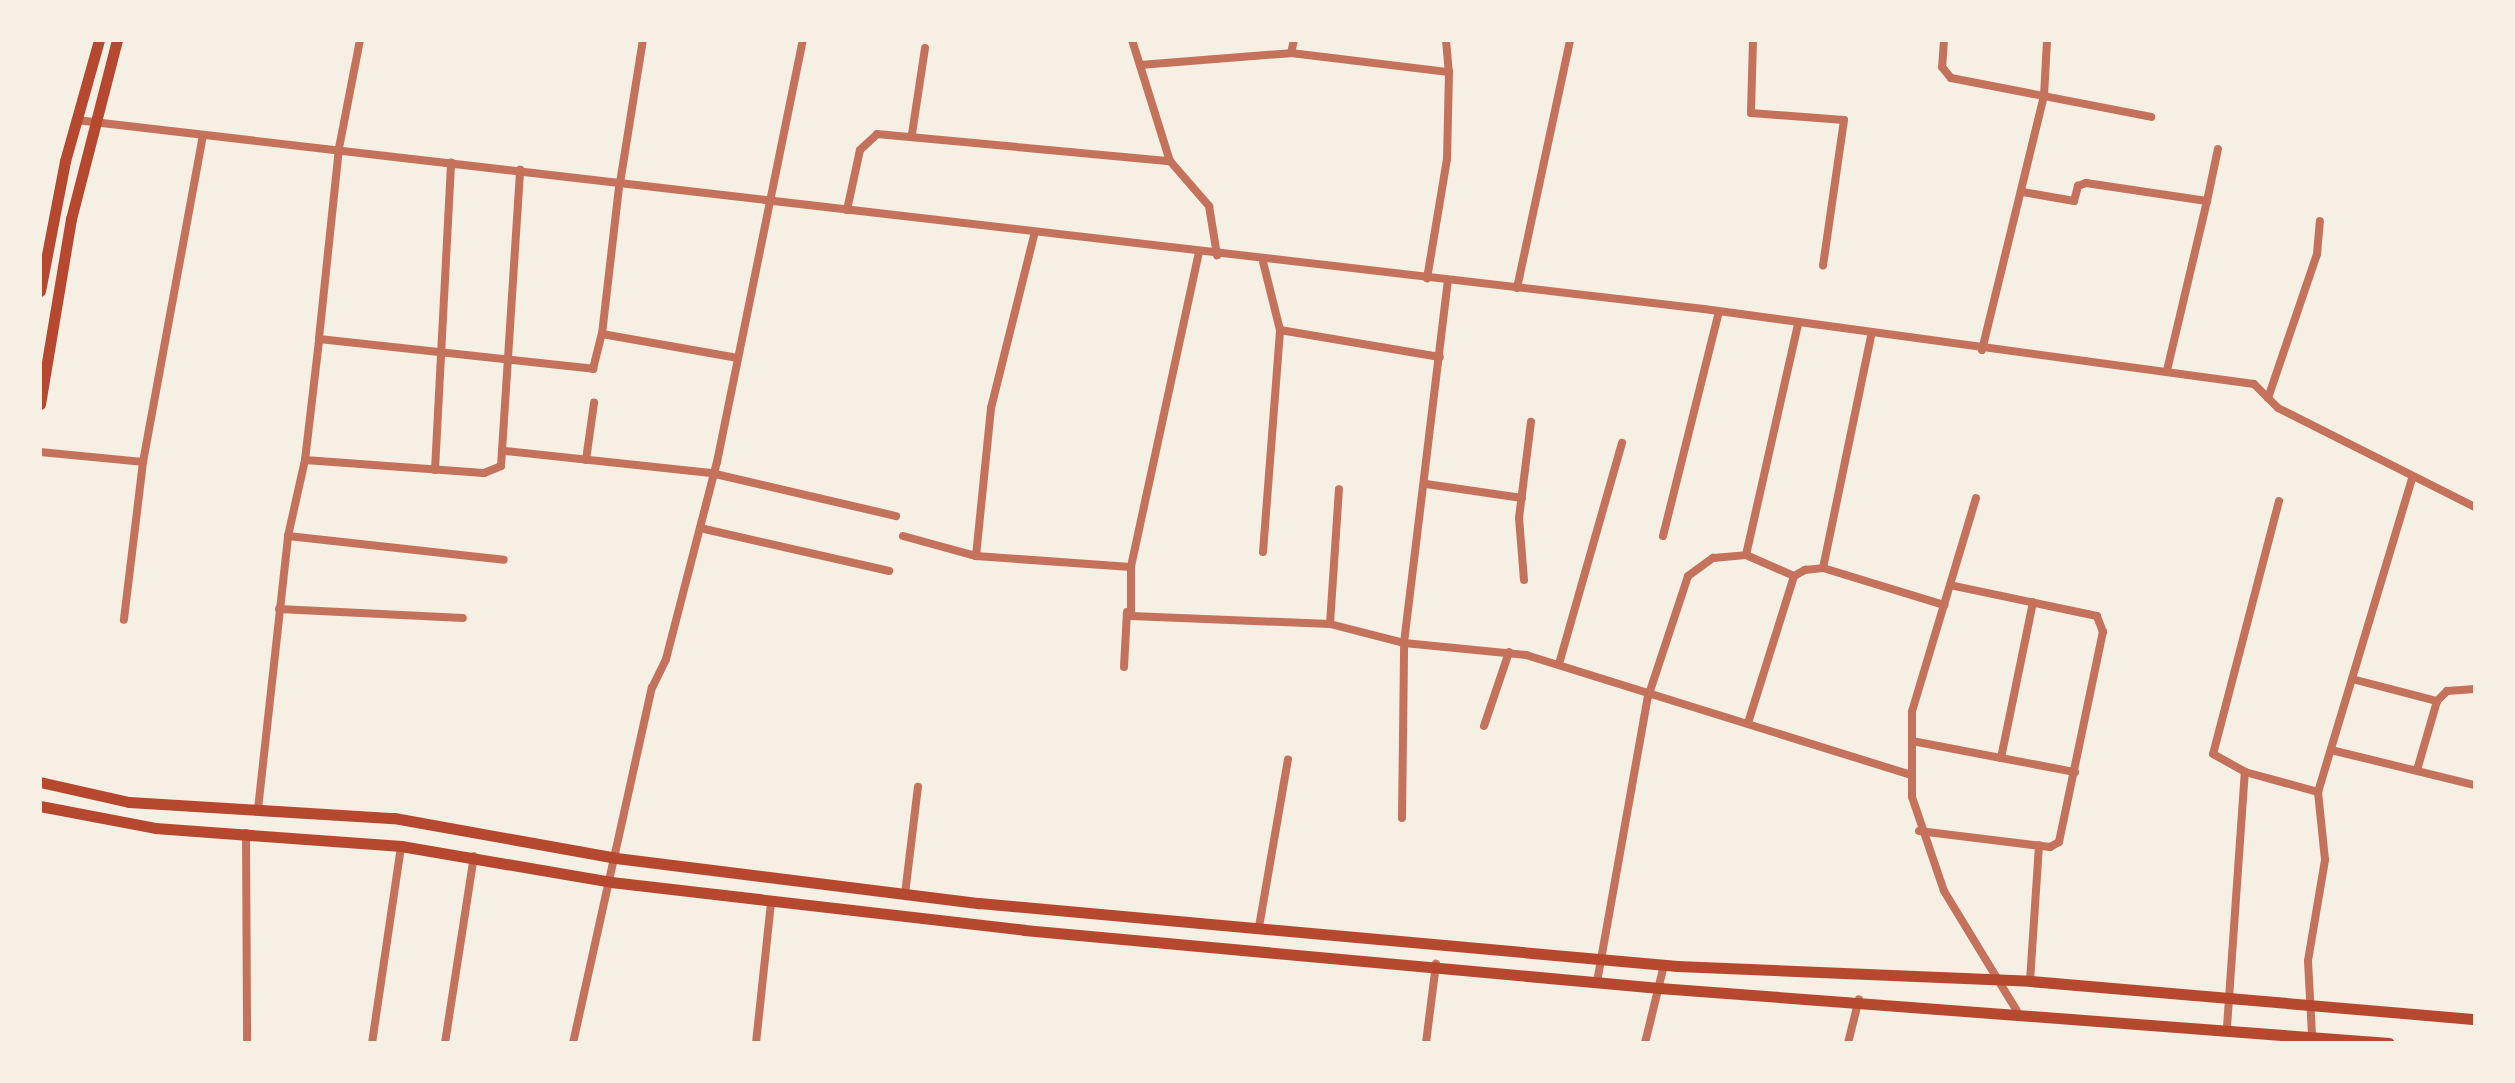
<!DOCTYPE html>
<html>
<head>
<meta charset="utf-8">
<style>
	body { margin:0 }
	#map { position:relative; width:2515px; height:1083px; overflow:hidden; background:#f6efe4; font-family:"Source Serif 4",serif }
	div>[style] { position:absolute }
	.minor>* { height:8px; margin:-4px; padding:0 4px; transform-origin:4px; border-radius:4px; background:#c5725c }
	.primary>* { height:11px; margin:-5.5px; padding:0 5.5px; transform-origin:5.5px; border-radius:5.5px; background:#b5482f }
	span { translate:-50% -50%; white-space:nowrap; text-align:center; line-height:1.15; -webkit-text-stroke:8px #f6efe4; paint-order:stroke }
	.frame { position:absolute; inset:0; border:42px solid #f6efe4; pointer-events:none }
</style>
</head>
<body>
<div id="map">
	<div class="minor">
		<div style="left:360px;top:40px;width:110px;rotate:101deg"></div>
		<div style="left:339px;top:148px;width:192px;rotate:96deg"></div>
		<div style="left:319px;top:339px;width:276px;rotate:6.2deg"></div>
		<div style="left:593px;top:369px;width:36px;rotate:-76deg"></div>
		<div style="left:602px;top:334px;width:138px;rotate:10deg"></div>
		<div style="left:1132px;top:40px;width:127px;rotate:72.6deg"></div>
		<div style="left:1170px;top:161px;width:60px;rotate:49.1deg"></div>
		<div style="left:1209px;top:206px;width:50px;rotate:80.7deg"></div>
		<div style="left:1446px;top:40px;width:32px;rotate:85deg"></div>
		<div style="left:1753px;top:40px;width:73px;rotate:91.6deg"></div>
		<div style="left:1751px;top:113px;width:93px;rotate:4.3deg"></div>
		<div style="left:1844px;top:120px;width:147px;rotate:98.2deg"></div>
		<div style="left:1944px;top:40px;width:27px;rotate:94deg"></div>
		<div style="left:1942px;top:67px;width:14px;rotate:51deg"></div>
		<div style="left:1951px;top:78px;width:204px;rotate:11deg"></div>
		<div style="left:1291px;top:53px;width:159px;rotate:6.9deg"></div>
		<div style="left:1449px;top:72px;width:87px;rotate:91.3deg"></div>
		<div style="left:1447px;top:159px;width:121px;rotate:99.5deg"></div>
		<div style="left:1140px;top:65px;width:151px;rotate:-4.5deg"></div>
		<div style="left:1291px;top:53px;width:13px;rotate:-77deg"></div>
		<div style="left:76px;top:120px;width:1639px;rotate:6.62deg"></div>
		<div style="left:1704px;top:309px;width:555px;rotate:7.77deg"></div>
		<div style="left:2254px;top:384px;width:34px;rotate:45deg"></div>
		<div style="left:2278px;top:408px;width:220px;rotate:26.7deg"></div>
		<div style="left:912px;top:134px;width:87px;rotate:-81.4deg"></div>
		<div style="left:620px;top:183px;width:145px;rotate:-80.9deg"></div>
		<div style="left:2023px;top:192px;width:52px;rotate:10deg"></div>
		<div style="left:2074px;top:201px;width:16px;rotate:-75deg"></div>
		<div style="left:2078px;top:186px;width:9px;rotate:-21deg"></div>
		<div style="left:2086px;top:183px;width:122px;rotate:8.5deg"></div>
		<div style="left:2207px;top:201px;width:174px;rotate:103.3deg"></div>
		<div style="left:2207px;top:201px;width:53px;rotate:-78.1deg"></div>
		<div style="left:847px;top:210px;width:61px;rotate:-77.8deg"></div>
		<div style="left:860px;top:150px;width:23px;rotate:-43deg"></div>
		<div style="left:877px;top:134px;width:294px;rotate:5.3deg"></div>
		<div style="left:1199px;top:252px;width:322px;rotate:102.2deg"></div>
		<div style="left:1131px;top:567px;width:49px;rotate:90deg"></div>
		<div style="left:1131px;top:616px;width:199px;rotate:2.3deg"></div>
		<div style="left:1330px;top:624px;width:76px;rotate:14.4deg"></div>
		<div style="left:1404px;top:643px;width:123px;rotate:5.6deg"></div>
		<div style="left:1526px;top:655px;width:404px;rotate:17.3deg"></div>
		<div style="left:1517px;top:288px;width:254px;rotate:-77.9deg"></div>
		<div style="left:1280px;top:330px;width:162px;rotate:9.6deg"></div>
		<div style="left:602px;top:334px;width:147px;rotate:-83.4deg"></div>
		<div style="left:1982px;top:350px;width:261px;rotate:-76.3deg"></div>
		<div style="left:2044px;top:96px;width:56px;rotate:-86.9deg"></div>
		<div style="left:2268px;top:398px;width:152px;rotate:-71.2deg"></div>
		<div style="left:2317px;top:254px;width:33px;rotate:-85deg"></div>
		<div style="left:505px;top:451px;width:207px;rotate:6.1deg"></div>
		<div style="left:711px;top:473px;width:190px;rotate:13.1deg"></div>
		<div style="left:40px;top:452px;width:103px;rotate:5.5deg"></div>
		<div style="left:143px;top:462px;width:159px;rotate:96.9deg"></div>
		<div style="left:305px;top:460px;width:121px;rotate:-83.3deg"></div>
		<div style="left:586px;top:460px;width:58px;rotate:-82deg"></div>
		<div style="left:143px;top:462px;width:331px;rotate:-79.6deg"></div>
		<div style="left:435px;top:470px;width:308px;rotate:-87deg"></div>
		<div style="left:1426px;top:484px;width:97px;rotate:8.3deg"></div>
		<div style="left:1976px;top:498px;width:223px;rotate:106.7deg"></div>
		<div style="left:1912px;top:712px;width:85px;rotate:90deg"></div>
		<div style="left:1912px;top:797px;width:99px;rotate:71.2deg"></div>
		<div style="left:1944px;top:891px;width:140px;rotate:58.7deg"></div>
		<div style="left:2279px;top:501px;width:261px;rotate:104.6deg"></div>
		<div style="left:2213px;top:754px;width:37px;rotate:29deg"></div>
		<div style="left:2245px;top:772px;width:76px;rotate:15.3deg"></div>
		<div style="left:2318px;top:792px;width:68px;rotate:84.1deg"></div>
		<div style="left:2325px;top:860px;width:102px;rotate:99.6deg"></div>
		<div style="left:2308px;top:961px;width:74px;rotate:86.9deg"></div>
		<div style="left:700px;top:528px;width:194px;rotate:12.8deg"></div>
		<div style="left:288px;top:536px;width:217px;rotate:6.3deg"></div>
		<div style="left:903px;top:536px;width:76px;rotate:15.3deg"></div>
		<div style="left:976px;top:556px;width:155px;rotate:4.1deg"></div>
		<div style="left:1663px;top:536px;width:231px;rotate:-76deg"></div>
		<div style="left:1263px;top:552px;width:223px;rotate:-85.6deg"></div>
		<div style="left:1280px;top:330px;width:70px;rotate:-104deg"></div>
		<div style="left:1746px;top:555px;width:236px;rotate:-77.3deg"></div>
		<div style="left:976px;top:556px;width:149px;rotate:-84.2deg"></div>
		<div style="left:991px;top:408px;width:181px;rotate:-76deg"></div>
		<div style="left:1823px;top:568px;width:237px;rotate:-78.3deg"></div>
		<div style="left:1524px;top:580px;width:62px;rotate:-94.6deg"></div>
		<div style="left:1519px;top:518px;width:97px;rotate:-82.9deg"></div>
		<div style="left:279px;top:609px;width:184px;rotate:2.8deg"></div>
		<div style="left:1330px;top:624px;width:135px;rotate:-86.2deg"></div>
		<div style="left:1559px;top:664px;width:230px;rotate:-74.1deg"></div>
		<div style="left:1124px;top:667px;width:55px;rotate:-86.9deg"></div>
		<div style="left:2352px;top:679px;width:88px;rotate:14.5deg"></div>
		<div style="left:1748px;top:723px;width:154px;rotate:-72.6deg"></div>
		<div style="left:1794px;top:576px;width:13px;rotate:-29deg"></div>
		<div style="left:1805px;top:570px;width:18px;rotate:-6deg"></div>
		<div style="left:1823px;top:568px;width:127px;rotate:17deg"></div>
		<div style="left:1484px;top:726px;width:78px;rotate:-71.3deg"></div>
		<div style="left:1912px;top:741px;width:166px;rotate:10.8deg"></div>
		<div style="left:2331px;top:750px;width:148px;rotate:13.7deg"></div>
		<div style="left:2001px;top:758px;width:159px;rotate:-78.4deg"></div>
		<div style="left:2417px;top:770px;width:72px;rotate:-73.8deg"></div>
		<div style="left:2437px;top:701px;width:14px;rotate:-45deg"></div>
		<div style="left:2447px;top:691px;width:28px;rotate:-4deg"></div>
		<div style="left:2318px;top:792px;width:328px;rotate:-73.3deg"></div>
		<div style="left:258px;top:809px;width:275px;rotate:-83.7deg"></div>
		<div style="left:288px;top:536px;width:78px;rotate:-77.4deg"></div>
		<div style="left:305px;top:460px;width:179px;rotate:4.2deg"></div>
		<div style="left:484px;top:473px;width:18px;rotate:-22deg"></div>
		<div style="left:501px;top:466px;width:297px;rotate:-86.3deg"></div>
		<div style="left:1402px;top:818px;width:175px;rotate:-89.3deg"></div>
		<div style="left:1404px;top:643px;width:366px;rotate:-83.1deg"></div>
		<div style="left:1919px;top:831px;width:132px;rotate:7deg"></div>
		<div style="left:2050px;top:847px;width:10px;rotate:-29deg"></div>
		<div style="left:2059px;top:842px;width:215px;rotate:-78.2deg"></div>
		<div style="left:2103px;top:632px;width:17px;rotate:-111deg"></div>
		<div style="left:2097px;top:616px;width:150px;rotate:-168.1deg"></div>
		<div style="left:246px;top:833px;width:210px;rotate:89.7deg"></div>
		<div style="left:905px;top:894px;width:108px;rotate:-83.1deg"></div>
		<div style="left:1259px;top:927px;width:170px;rotate:-80.2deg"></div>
		<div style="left:2030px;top:981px;width:136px;rotate:-86.2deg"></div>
		<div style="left:1597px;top:982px;width:290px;rotate:-79.9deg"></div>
		<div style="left:1648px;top:697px;width:127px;rotate:-71.7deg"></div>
		<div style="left:1688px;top:576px;width:31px;rotate:-36deg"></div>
		<div style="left:1713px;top:558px;width:33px;rotate:-5deg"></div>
		<div style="left:1746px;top:555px;width:52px;rotate:23.6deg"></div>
		<div style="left:2227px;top:1027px;width:256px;rotate:-86deg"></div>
		<div style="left:372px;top:1043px;width:199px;rotate:-81.6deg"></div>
		<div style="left:445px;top:1043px;width:189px;rotate:-81.2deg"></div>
		<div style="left:573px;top:1043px;width:364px;rotate:-77.5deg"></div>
		<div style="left:652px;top:688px;width:32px;rotate:-64deg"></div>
		<div style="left:666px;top:659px;width:203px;rotate:-75.5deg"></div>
		<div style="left:717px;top:462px;width:431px;rotate:-78.5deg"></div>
		<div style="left:756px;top:1043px;width:141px;rotate:-83.9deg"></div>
		<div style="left:1426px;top:1043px;width:80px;rotate:-82.8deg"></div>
		<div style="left:1645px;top:1043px;width:80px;rotate:-76.3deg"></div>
		<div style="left:1848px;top:1043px;width:45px;rotate:-76deg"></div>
	</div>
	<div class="primary">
		<div style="left:40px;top:291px;width:132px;rotate:-79.1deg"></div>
		<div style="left:65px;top:161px;width:126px;rotate:-74.3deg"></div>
		<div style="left:40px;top:404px;width:188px;rotate:-80.5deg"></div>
		<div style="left:71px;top:219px;width:185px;rotate:-75.6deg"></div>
		<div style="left:40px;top:782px;width:91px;rotate:12.7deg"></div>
		<div style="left:129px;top:802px;width:265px;rotate:3.5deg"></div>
		<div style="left:394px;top:818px;width:226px;rotate:10.2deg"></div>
		<div style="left:616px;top:858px;width:366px;rotate:7.1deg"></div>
		<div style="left:979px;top:903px;width:701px;rotate:5.16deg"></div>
		<div style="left:1677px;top:966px;width:353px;rotate:2.4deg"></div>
		<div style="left:2030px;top:981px;width:447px;rotate:4.9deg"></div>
		<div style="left:40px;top:806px;width:117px;rotate:10.8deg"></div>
		<div style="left:155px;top:828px;width:247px;rotate:4.2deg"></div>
		<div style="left:401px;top:846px;width:213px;rotate:9.7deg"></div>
		<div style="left:611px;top:882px;width:416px;rotate:6.6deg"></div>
		<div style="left:1024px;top:930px;width:638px;rotate:5.22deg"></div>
		<div style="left:1659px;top:988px;width:732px;rotate:4.31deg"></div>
	</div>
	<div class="frame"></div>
</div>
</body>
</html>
